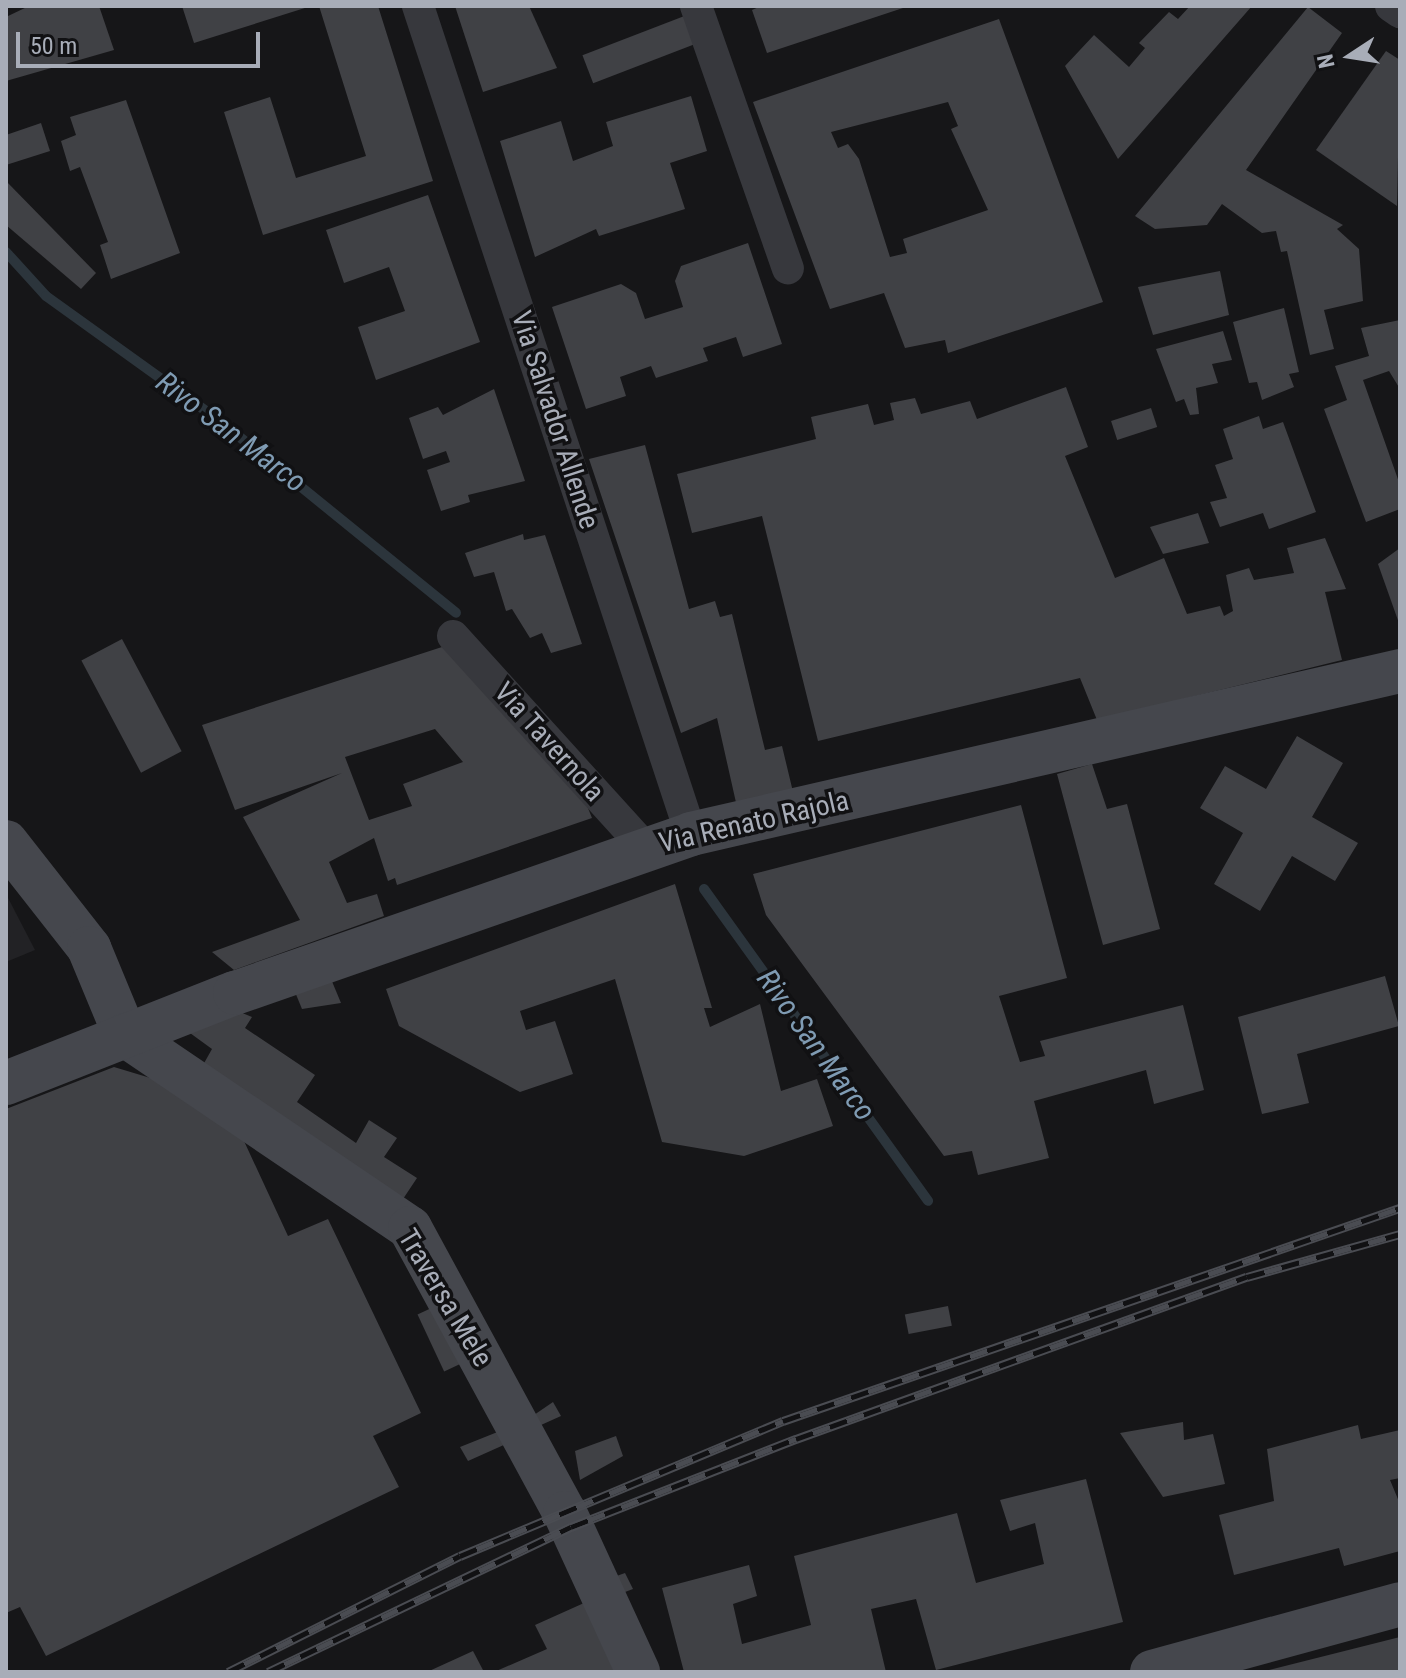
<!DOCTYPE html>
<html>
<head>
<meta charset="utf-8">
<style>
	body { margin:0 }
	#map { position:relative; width:1406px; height:1678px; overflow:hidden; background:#161618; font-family:"Roboto Condensed",sans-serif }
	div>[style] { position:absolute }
	.built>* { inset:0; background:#222225 }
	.stream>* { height:10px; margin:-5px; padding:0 5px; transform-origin:5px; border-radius:5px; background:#2c353c }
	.building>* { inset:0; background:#404145; transform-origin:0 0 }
	.street>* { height:32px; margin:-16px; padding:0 16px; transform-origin:16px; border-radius:16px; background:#37383d }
	.secondary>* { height:44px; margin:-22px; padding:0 22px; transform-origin:22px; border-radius:22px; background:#45474d }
	.rail>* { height:9px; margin-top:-4.5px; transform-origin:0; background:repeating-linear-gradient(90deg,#111113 0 18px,#4a4c52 0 36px); box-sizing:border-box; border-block:2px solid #4a4c52 }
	span { translate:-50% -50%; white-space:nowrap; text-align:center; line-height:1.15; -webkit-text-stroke:7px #111113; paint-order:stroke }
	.street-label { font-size:28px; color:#a8adb8 }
	.water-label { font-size:30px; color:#7f9bb3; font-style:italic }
	.frame { position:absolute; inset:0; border:8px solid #a8adb8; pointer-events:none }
	.north { position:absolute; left:1310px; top:16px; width:80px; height:80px; -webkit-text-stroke:6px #111113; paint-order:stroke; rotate:258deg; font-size:22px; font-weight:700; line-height:32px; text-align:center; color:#a8adb8 }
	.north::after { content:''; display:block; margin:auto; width:28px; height:36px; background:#a8adb8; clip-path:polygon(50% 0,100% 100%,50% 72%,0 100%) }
	.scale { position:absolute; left:16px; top:32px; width:244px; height:36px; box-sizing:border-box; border:4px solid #a8adb8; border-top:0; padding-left:10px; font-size:24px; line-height:28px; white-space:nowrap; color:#a8adb8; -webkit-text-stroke:6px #111113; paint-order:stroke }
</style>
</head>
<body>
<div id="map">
	<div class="built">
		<div style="clip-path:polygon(6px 894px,35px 950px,6px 962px)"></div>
	</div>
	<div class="stream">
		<div style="left:6px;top:252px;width:59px;rotate:47.7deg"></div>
		<div style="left:46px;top:296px;width:214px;rotate:35.7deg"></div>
		<div style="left:220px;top:421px;width:304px;rotate:39.1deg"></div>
		<div style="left:704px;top:889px;width:384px;rotate:54.3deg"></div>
	</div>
	<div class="building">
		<div style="clip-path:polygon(29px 6px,99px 6px,114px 50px,6px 81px,6px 17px)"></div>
		<div style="clip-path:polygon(182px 6px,307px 6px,308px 7px,194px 43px)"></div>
		<div style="clip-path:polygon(319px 6px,378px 6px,433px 181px,263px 235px,224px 112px,270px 97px,296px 178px,366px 156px)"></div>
		<div style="clip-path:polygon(455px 6px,529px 6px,557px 68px,483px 92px)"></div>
		<div style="clip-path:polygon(761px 6px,906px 6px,906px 7px,767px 53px,752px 10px)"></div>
		<div style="clip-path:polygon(1190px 6px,1252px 6px,1118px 159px,1065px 66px,1094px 35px,1129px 67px,1145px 48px,1139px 43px,1169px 12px,1178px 19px)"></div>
		<div style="clip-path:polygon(1308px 7px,1342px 33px,1246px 170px,1343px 225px,1337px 229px,1359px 249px,1363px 301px,1324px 310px,1334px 349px,1310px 355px,1287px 251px,1281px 252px,1276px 231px,1262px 233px,1222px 204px,1207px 225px,1155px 229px,1135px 216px)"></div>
		<div style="left:687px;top:15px;width:30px;height:112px;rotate:69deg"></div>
		<div style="clip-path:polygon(evenodd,999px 19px,1103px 302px,948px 353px,945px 340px,905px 348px,884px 293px,830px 309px,753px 102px,999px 19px,948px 102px,958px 126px,951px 129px,988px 210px,903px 239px,907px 253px,890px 257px,859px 159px,848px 144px,838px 148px,831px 132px,948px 102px)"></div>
		<div style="clip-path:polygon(1386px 51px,1400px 60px,1397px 206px,1316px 150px)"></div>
		<div style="clip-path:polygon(691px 96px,707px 151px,670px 163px,685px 209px,599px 236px,596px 229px,535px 257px,500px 141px,561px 121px,573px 161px,613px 146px,606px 122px)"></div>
		<div style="clip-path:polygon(126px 100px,180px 253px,111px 279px,100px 245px,108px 242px,80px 167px,70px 171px,61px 141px,76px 135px,70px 117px)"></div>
		<div style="clip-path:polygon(41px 123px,50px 151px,6px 165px,6px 135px)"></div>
		<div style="clip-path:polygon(6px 181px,96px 273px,81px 289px,6px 225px)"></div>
		<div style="clip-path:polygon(428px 195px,480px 342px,376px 380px,358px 327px,405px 311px,389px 267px,344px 283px,326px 230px)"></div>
		<div style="clip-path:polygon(748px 243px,782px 344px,743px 357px,736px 337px,703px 348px,708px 361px,656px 378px,651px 366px,620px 377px,626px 396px,586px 409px,552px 307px,621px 284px,636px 293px,645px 319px,683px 307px,675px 281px,681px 266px)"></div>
		<div style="clip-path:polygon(1220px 271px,1229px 315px,1153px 335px,1138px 287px)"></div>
		<div style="clip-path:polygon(1284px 308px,1299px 372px,1289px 374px,1294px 387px,1262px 400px,1257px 382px,1249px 383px,1233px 322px)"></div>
		<div style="clip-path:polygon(1400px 320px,1400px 389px,1389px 371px,1363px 380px,1400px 485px,1400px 509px,1366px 522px,1324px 409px,1347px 400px,1335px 366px,1369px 356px,1361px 328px)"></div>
		<div style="clip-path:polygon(1223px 331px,1232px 360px,1212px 364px,1218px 383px,1196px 388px,1199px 414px,1190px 415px,1184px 399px,1176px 402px,1156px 349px)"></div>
		<div style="clip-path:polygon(1066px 387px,1088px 447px,1065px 456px,1115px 578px,1164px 558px,1187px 614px,1220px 606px,1224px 616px,1233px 611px,1226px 575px,1249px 568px,1254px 580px,1294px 573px,1287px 548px,1325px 538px,1346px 589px,1325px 592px,1342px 660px,1097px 720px,1080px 678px,818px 741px,762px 516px,692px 533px,677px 474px,816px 439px,811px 417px,868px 404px,874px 425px,894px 420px,890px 403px,915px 398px,921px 414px,970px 401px,977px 419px)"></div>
		<div style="clip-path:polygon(494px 389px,525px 481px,468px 495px,470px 502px,441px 511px,427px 470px,450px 462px,446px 451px,423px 459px,409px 418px,438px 407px,443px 415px)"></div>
		<div style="left:1151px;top:408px;width:20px;height:42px;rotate:72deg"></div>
		<div style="clip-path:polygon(1259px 416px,1263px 429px,1283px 422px,1316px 512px,1269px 529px,1263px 513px,1220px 527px,1210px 502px,1227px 498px,1215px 465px,1233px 459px,1223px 429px)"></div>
		<div style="clip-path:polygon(645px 445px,689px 609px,715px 601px,720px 617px,732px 614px,765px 750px,782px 746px,794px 796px,737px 807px,717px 718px,681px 733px,589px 459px)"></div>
		<div style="clip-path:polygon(1198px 513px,1209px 543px,1163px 554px,1150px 527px)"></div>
		<div style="clip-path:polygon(523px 534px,524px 540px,545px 535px,582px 644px,551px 653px,542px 633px,530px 638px,512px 609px,506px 611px,494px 572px,474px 577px,465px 553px)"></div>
		<div style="clip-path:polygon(1400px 548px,1400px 626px,1378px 564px)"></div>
		<div style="left:122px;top:639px;width:127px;height:46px;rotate:62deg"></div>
		<div style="clip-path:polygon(evenodd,442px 647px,579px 786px,592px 818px,397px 885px,395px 878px,388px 881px,374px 838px,329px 862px,347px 903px,377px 894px,384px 916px,234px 970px,212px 952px,300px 920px,243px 817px,342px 773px,235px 810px,202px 725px,442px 647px,435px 729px,463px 762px,403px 784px,412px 806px,369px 820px,345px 757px,435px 729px)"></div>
		<div style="clip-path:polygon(1297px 736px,1343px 763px,1312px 817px,1358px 843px,1335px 881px,1292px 856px,1260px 911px,1214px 884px,1243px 833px,1200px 808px,1225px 766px,1266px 789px)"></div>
		<div style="clip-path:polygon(1092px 764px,1107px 809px,1127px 804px,1160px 929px,1103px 945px,1057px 774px)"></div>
		<div style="clip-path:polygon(1021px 805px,1067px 978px,999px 996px,1020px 1062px,1045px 1056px,1040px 1041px,1183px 1005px,1204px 1090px,1154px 1104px,1146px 1070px,1034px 1101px,1049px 1158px,978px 1175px,972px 1151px,944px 1156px,766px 915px,753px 874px)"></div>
		<div style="clip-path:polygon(675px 884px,712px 1008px,704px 1008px,710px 1027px,760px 1004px,781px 1091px,817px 1079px,833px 1126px,744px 1156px,662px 1142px,615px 979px,520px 1011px,526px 1030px,555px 1021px,573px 1074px,520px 1092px,399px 1026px,386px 989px)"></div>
		<div style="clip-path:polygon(1385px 976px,1399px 1026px,1297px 1054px,1309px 1103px,1262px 1114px,1238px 1017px)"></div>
		<div style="clip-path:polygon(331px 979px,341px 1003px,302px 1009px,295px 992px)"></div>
		<div style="clip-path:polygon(235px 1010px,252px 1017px,245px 1028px,315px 1075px,297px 1102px,356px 1143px,369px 1120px,397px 1138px,384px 1157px,417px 1178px,403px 1199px,203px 1065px,212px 1049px,190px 1033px)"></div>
		<div style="clip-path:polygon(114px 1067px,167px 1083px,238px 1128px,288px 1236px,328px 1219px,421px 1413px,373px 1436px,399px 1487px,46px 1656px,20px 1607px,6px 1613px,6px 1109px)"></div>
		<div style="left:442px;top:1303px;width:63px;height:27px;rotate:65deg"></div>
		<div style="left:948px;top:1306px;width:20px;height:44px;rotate:79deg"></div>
		<div style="clip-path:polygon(553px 1402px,561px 1416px,541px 1425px,534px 1415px)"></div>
		<div style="clip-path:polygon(1183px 1422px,1184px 1440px,1213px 1434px,1225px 1484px,1163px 1497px,1120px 1433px)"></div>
		<div style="clip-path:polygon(1358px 1425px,1361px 1439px,1400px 1430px,1400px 1478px,1390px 1480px,1400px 1504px,1400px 1551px,1344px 1566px,1339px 1548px,1234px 1575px,1219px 1515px,1274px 1501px,1267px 1449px)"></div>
		<div style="clip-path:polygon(500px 1431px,506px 1444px,468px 1461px,460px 1447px)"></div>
		<div style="clip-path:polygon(616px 1436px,623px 1456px,580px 1480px,575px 1451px)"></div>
		<div style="clip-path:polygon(1086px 1479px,1123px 1622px,936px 1670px,916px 1599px,871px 1609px,886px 1672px,684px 1672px,662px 1588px,749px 1565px,757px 1596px,733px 1604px,742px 1644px,811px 1625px,794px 1556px,957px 1513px,976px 1583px,1044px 1564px,1035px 1523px,1010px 1531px,1000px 1500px)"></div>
		<div style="clip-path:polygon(625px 1573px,633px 1589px,617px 1595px,611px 1578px)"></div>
		<div style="clip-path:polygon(584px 1603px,615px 1672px,494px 1672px,547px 1649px,535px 1625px)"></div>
		<div style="clip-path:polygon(1400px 1637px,1400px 1672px,1266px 1672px,1265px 1671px)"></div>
		<div style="clip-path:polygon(473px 1651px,484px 1672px,427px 1672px)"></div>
	</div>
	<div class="street">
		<div style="left:418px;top:6px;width:872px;rotate:71.75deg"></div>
		<div style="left:696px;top:6px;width:278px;rotate:70.7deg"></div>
		<div style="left:1391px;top:6px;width:11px;rotate:34deg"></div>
		<div style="left:453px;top:636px;width:286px;rotate:47.8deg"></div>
	</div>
	<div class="secondary">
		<div style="left:6px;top:842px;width:135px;rotate:51.9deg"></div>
		<div style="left:89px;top:948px;width:94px;rotate:67.5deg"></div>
		<div style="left:125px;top:1035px;width:344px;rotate:34.1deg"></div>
		<div style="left:410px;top:1228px;width:324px;rotate:61.5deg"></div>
		<div style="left:565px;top:1513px;width:175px;rotate:65.3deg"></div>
		<div style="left:6px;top:1083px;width:246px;rotate:-21.5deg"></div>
		<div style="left:235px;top:993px;width:483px;rotate:-19.2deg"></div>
		<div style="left:691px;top:834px;width:727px;rotate:-12.95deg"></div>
		<div style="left:1152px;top:1672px;width:257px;rotate:-15.3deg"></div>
	</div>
	<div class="rail">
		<div style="left:228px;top:1672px;width:259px;rotate:-26.6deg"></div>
		<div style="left:460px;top:1556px;width:350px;rotate:-22.7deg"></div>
		<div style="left:783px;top:1421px;width:653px;rotate:-19.05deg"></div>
		<div style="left:268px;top:1672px;width:336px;rotate:-25.6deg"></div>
		<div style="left:571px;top:1527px;width:242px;rotate:-21.4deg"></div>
		<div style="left:796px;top:1439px;width:479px;rotate:-19.8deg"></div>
		<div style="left:1247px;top:1277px;width:159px;rotate:-15.7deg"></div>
	</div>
	<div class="street-label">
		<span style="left:555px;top:420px;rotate:72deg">Via Salvador Allende</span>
		<span style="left:549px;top:742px;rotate:48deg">Via Tavernola</span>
		<span style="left:754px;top:822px;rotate:-13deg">Via Renato Rajola</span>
		<span style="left:445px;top:1298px;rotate:59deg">Traversa Mele</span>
	</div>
	<div class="water-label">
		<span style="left:231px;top:432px;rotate:37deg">Rivo San Marco</span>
		<span style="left:816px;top:1045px;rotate:54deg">Rivo San Marco</span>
	</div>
	<div class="frame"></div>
	<div class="north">N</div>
	<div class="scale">50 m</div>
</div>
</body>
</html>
